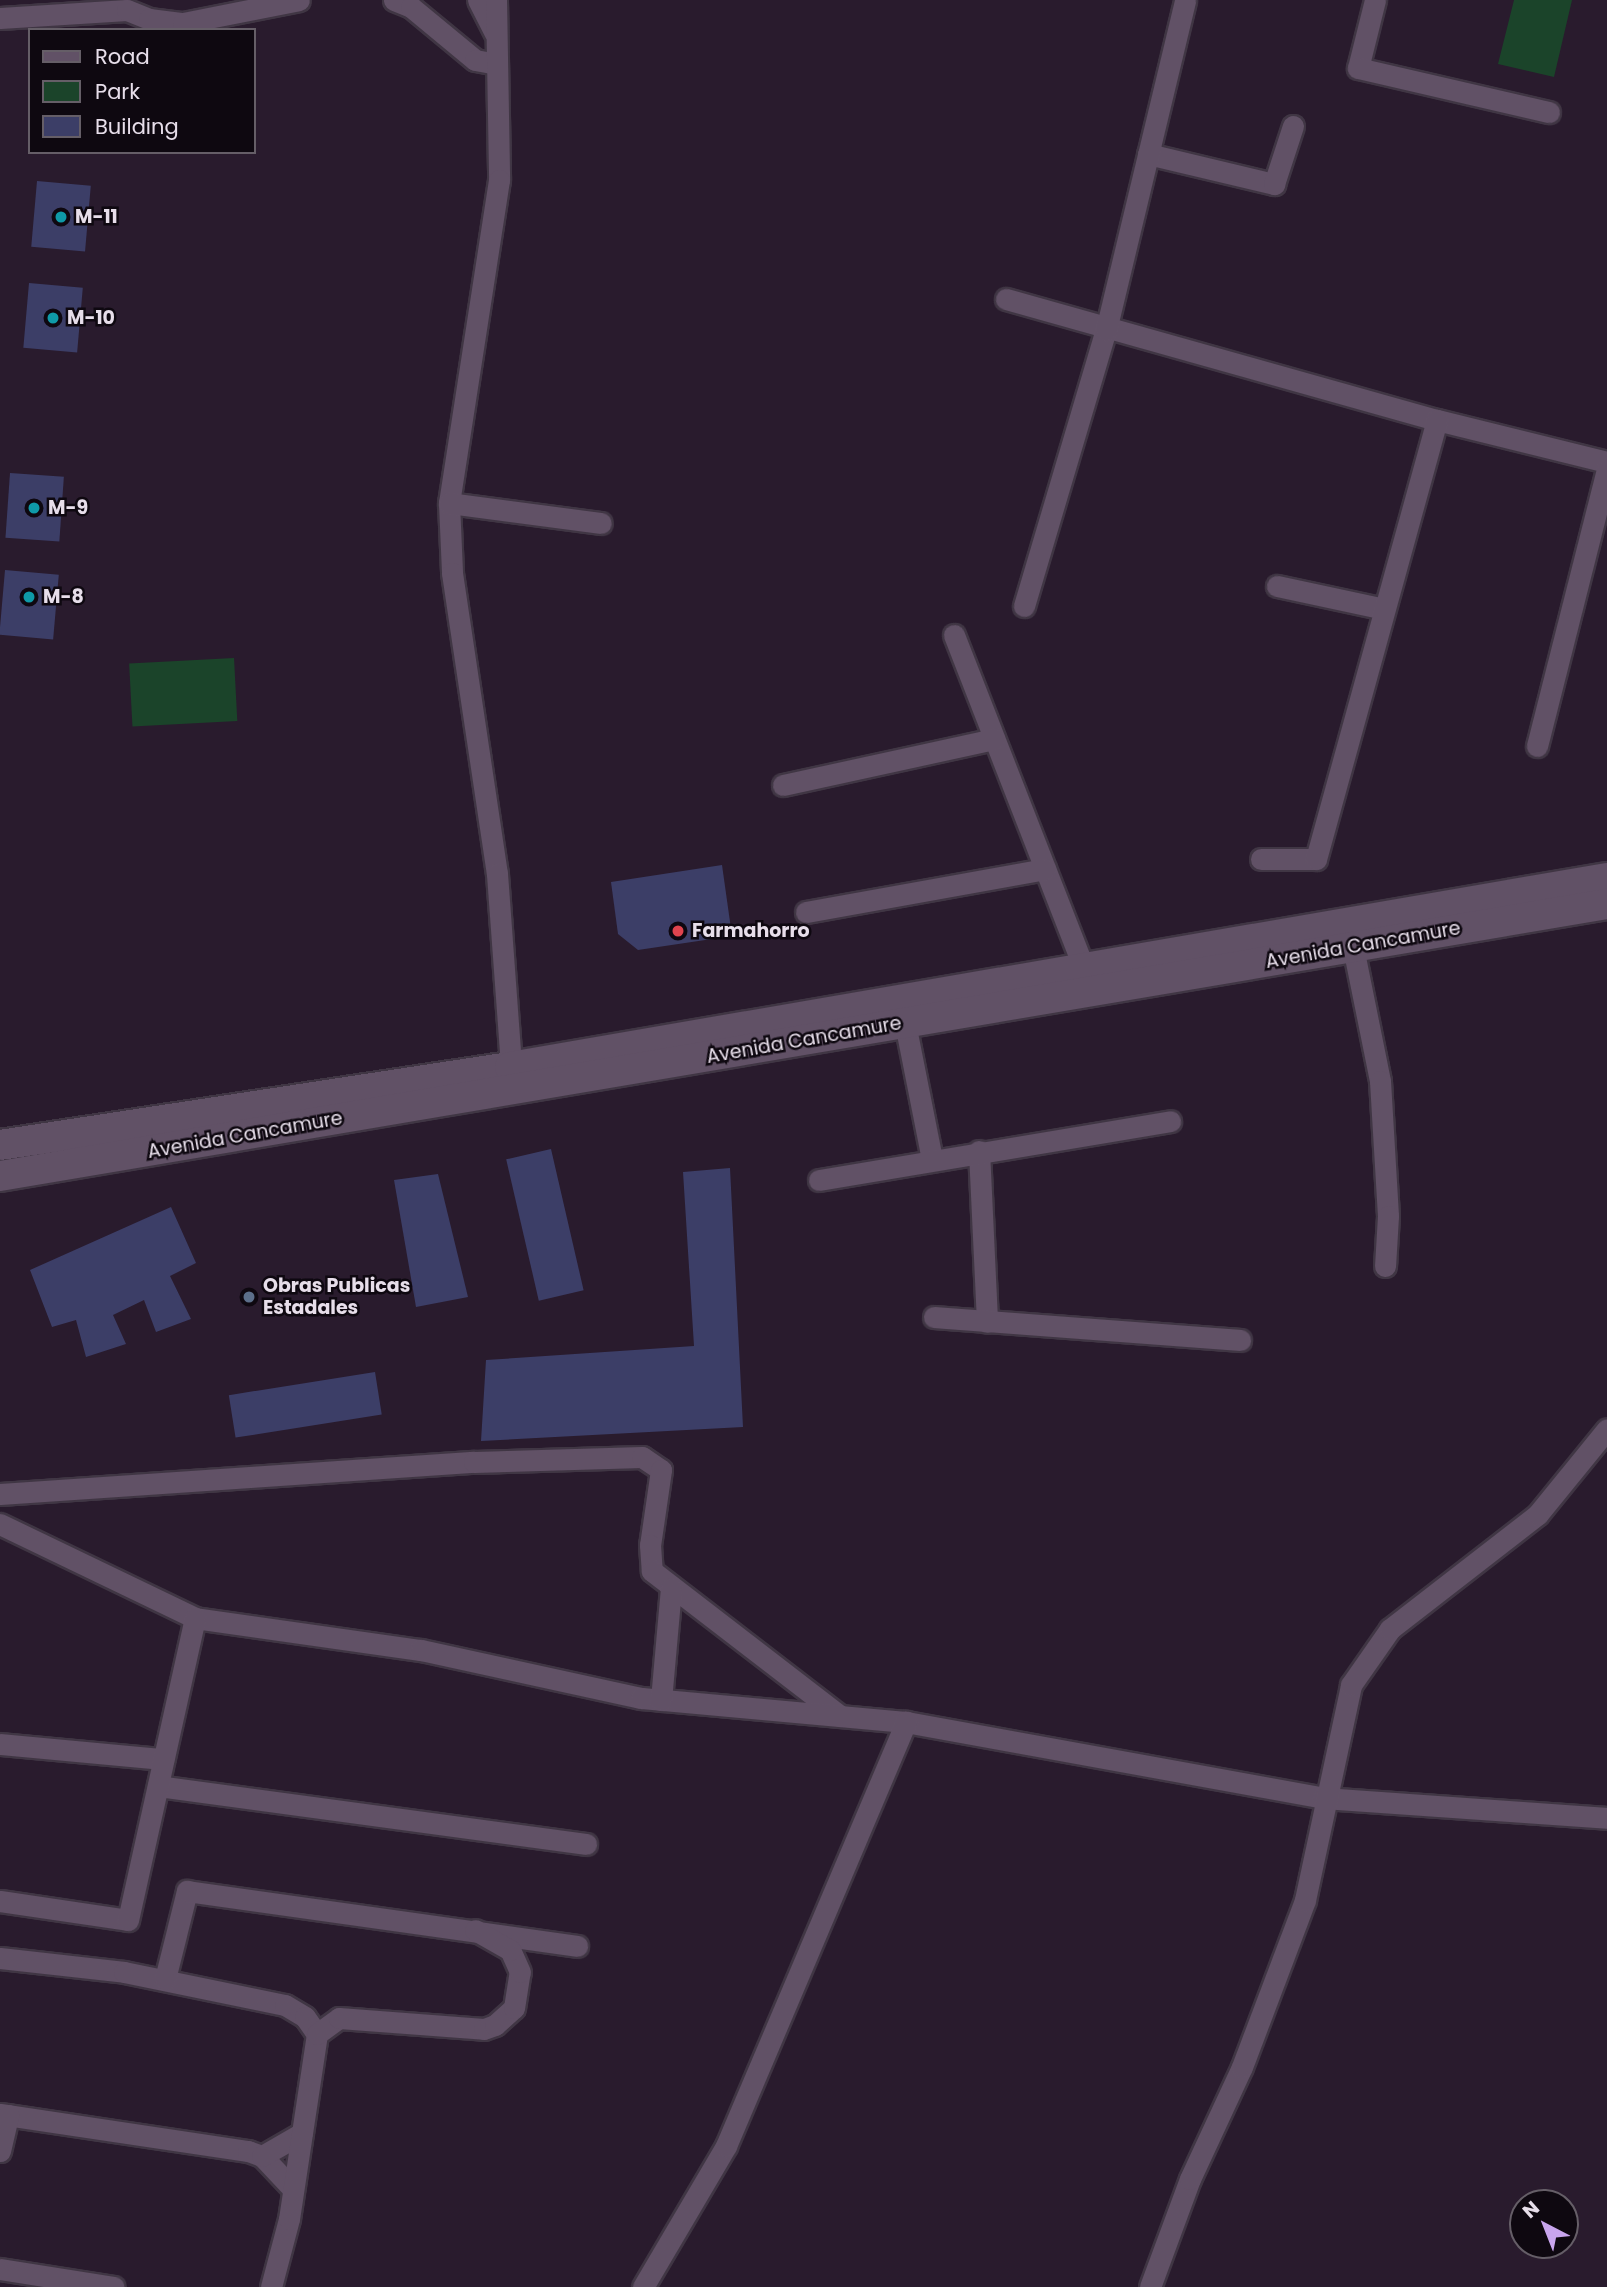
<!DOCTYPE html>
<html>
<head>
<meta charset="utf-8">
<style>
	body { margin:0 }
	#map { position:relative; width:1607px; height:2287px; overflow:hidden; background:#291b2d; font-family:Poppins,sans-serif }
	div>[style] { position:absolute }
	.green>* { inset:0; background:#1b442a; transform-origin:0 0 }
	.building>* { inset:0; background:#3c3e67; transform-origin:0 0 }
	.roads { filter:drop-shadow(2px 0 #403644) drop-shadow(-2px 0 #403644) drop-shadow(0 2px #403644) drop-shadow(0 -2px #403644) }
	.street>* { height:21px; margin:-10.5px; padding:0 10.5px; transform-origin:10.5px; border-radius:10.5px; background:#615166 }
	.secondary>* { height:30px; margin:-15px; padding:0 15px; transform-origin:15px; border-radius:15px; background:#615166 }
	.dots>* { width:19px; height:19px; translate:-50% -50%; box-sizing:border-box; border:4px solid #0e0810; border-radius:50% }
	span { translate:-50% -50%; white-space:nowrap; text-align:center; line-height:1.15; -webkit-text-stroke:5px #0e0810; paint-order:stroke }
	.poi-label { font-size:19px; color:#e7deea; font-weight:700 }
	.left { translate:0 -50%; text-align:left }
	.street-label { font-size:19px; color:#e7deea }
	.legend { position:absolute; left:28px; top:28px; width:228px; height:126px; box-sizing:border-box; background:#0e0810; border:2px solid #655e67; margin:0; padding:9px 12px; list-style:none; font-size:21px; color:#e7deea }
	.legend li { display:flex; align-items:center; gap:14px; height:35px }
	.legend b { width:35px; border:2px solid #655e67 }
	.north { position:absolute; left:1509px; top:2189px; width:70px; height:70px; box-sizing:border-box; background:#0e0810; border:2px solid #655e67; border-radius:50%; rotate:318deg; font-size:19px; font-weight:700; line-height:28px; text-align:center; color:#e7deea }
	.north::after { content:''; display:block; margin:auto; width:24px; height:32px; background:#c9a5ee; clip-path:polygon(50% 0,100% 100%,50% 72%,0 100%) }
</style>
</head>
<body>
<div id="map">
	<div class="green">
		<div style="clip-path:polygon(1514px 0,1572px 0,1554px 77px,1498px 64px)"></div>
		<div style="left:234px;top:658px;width:63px;height:105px;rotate:87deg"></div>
	</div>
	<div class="building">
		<div style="left:37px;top:181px;width:54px;height:66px;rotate:5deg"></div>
		<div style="left:29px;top:283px;width:54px;height:65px;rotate:5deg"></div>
		<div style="left:10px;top:473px;width:54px;height:65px;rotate:4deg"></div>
		<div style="left:5px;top:570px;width:54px;height:65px;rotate:5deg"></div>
		<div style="clip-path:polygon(722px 865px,732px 936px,638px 950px,618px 934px,611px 882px)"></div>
		<div style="left:551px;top:1149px;width:145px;height:46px;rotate:77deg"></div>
		<div style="clip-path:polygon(730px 1168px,743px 1427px,481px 1441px,486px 1360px,694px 1346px,683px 1172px)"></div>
		<div style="clip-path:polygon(438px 1174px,468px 1297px,416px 1307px,394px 1180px)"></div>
		<div style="clip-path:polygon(171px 1207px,196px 1263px,170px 1276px,191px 1319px,156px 1332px,144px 1300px,113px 1315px,126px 1344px,86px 1357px,76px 1320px,52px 1327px,30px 1270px)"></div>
		<div style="left:375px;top:1372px;width:43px;height:148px;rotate:81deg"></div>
	</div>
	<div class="roads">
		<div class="street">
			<div style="left:394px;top:0;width:18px;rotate:22deg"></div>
			<div style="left:411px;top:7px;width:83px;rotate:39.6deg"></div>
			<div style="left:475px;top:60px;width:22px;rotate:10deg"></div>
			<div style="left:478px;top:0;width:37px;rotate:63deg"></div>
			<div style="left:496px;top:0;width:180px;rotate:89deg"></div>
			<div style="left:499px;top:180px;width:327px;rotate:98.8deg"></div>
			<div style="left:449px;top:503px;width:70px;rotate:87.5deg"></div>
			<div style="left:452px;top:573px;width:304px;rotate:81.5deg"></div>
			<div style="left:497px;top:874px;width:207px;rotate:85.8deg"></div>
			<div style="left:1375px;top:0;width:70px;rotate:104deg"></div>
			<div style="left:1358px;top:68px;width:196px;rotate:13deg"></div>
			<div style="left:0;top:18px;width:127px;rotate:-3.6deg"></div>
			<div style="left:127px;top:10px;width:24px;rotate:22deg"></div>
			<div style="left:149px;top:19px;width:34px;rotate:7deg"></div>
			<div style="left:183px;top:23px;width:118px;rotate:-11.2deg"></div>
			<div style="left:1148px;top:154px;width:130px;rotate:13.4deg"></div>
			<div style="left:1274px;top:184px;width:61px;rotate:-71.9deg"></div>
			<div style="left:1006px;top:299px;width:448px;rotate:15.7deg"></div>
			<div style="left:1437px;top:420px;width:175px;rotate:13.9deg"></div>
			<div style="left:449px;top:503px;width:153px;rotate:7.5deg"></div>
			<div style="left:1277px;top:586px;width:109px;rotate:12.1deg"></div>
			<div style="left:1024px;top:606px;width:288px;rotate:-73.5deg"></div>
			<div style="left:1106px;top:330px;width:339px;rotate:-76.5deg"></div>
			<div style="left:954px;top:635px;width:357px;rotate:68.7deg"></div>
			<div style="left:1537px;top:746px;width:285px;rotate:-75.8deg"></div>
			<div style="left:783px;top:785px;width:216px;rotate:-12.3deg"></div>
			<div style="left:1261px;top:859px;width:55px"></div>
			<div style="left:1316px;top:859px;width:455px;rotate:-74.6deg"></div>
			<div style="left:806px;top:912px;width:243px;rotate:-10.2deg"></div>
			<div style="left:1353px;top:947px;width:137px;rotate:78.6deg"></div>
			<div style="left:1380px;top:1081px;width:135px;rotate:86.6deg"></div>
			<div style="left:1388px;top:1216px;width:50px;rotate:93.4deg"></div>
			<div style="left:905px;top:1023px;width:139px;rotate:78.8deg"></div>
			<div style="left:979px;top:1151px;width:171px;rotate:87.3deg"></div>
			<div style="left:819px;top:1180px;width:356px;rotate:-9.5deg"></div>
			<div style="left:934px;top:1317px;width:307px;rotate:4.3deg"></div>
			<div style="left:0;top:1494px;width:475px;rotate:-3.9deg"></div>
			<div style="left:474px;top:1462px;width:168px;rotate:-1.7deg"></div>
			<div style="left:642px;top:1457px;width:23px;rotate:34deg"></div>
			<div style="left:661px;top:1470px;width:76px;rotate:98.3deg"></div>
			<div style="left:650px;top:1545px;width:26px;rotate:86deg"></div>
			<div style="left:652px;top:1571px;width:237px;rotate:37.6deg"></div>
			<div style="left:0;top:1524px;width:216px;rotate:25.7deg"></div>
			<div style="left:195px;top:1618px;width:228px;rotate:8.1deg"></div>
			<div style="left:421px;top:1650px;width:225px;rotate:12.3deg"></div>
			<div style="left:641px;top:1698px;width:266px;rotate:5.2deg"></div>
			<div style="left:906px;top:1722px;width:424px;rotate:10.3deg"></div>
			<div style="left:1323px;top:1798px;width:285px;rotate:4deg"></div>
			<div style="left:661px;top:1700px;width:112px;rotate:-84.9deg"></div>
			<div style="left:0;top:1744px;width:164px;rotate:5.3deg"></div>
			<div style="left:158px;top:1786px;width:432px;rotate:7.7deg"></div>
			<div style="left:0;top:1901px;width:129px;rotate:8.4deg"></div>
			<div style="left:128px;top:1920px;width:309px;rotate:-77.5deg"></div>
			<div style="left:0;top:1958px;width:125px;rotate:6.4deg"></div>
			<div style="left:124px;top:1972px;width:164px;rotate:11.6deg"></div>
			<div style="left:285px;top:2005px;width:23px;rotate:31deg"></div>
			<div style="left:305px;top:2017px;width:21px;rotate:55deg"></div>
			<div style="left:165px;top:1979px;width:91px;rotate:-76deg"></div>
			<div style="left:187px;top:1891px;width:394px;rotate:8deg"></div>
			<div style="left:0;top:2114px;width:251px;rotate:8.5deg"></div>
			<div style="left:248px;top:2151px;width:15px;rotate:20deg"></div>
			<div style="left:262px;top:2156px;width:45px;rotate:46.8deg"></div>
			<div style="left:0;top:2151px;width:37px;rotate:-77deg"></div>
			<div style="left:262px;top:2156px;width:46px;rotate:-29.9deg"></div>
			<div style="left:0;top:2269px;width:115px;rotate:9deg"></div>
			<div style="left:271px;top:2287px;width:70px;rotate:-75.2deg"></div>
			<div style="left:289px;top:2219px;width:187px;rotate:-81.4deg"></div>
			<div style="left:317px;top:2034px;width:27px;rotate:-36deg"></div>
			<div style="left:339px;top:2018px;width:145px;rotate:4.3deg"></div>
			<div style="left:484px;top:2029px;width:12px;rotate:-20deg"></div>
			<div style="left:495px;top:2025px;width:25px;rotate:-42deg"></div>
			<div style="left:514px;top:2008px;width:36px;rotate:-81deg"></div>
			<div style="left:520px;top:1972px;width:24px;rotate:-114deg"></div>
			<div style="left:510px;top:1950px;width:40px;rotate:-150.3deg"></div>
			<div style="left:643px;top:2287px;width:164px;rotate:-59.5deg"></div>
			<div style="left:726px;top:2146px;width:461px;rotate:-67deg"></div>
			<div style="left:1150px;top:2287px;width:115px;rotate:-69.7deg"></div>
			<div style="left:1190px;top:2179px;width:123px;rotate:-65.1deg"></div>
			<div style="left:1242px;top:2067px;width:178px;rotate:-69.3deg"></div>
			<div style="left:1305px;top:1900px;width:220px;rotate:-77.9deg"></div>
			<div style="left:1351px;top:1685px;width:68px;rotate:-55.1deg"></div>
			<div style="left:1390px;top:1629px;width:187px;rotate:-37.8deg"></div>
			<div style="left:1538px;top:1514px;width:109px;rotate:-50.9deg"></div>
		</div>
		<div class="secondary">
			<div style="left:0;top:1145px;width:516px;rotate:-8.7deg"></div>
			<div style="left:510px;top:1067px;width:1113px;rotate:-9.78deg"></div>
			<div style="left:0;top:1176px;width:1630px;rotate:-9.61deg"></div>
		</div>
	</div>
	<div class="dots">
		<div style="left:61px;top:217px;background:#0f9aa8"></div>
		<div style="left:53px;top:318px;background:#0f9aa8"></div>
		<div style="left:34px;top:508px;background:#0f9aa8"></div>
		<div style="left:29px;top:597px;background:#0f9aa8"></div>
		<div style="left:678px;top:931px;background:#e0444e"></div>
		<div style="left:249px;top:1297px;background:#5c6f8a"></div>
	</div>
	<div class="poi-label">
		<span class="left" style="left:75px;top:217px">M-11</span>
		<span class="left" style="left:67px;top:318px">M-10</span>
		<span class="left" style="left:48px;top:508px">M-9</span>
		<span class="left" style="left:43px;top:597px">M-8</span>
		<span class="left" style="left:692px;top:931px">Farmahorro</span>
		<span class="left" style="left:263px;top:1297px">Obras Publicas<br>Estadales</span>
	</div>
	<div class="street-label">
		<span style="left:1363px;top:945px;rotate:-10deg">Avenida Cancamure</span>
		<span style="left:804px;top:1040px;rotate:-10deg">Avenida Cancamure</span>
		<span style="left:245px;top:1135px;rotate:-10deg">Avenida Cancamure</span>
	</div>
	<ul class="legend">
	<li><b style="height:9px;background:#615166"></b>Road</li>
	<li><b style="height:19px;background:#1b442a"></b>Park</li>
	<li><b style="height:19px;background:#3c3e67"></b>Building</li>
	</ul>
	<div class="north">N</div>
</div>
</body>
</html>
